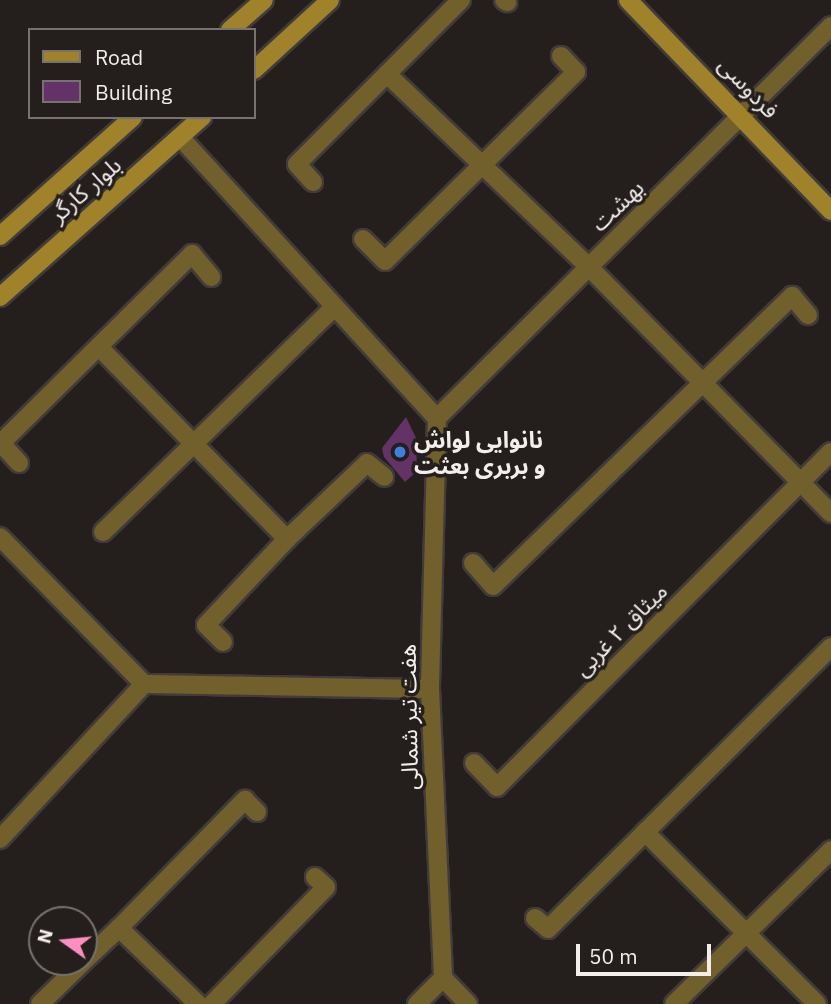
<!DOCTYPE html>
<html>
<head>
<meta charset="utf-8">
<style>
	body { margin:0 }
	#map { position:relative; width:831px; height:1004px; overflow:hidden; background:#241f1c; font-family:"IBM Plex Sans","Noto Sans Arabic",sans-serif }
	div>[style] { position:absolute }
	.building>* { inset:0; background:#633367 }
	.roads { filter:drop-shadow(2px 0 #413c39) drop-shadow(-2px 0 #413c39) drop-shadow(0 2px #413c39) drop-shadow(0 -2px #413c39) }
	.street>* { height:18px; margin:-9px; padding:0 9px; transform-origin:9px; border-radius:9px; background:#715f2c }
	.secondary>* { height:18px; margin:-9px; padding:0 9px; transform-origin:9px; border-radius:9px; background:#a0822a }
	.dots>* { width:19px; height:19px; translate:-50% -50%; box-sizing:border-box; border:4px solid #241f1c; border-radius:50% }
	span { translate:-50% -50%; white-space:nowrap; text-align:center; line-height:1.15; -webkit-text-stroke:7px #241f1c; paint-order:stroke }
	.street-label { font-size:23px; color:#f2eeec }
	.poi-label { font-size:23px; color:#f2eeec; font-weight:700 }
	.left { translate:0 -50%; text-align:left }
	.legend { position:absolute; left:28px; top:28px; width:228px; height:91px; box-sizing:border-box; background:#241f1c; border:2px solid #76726f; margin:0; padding:9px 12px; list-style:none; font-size:21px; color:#f2eeec }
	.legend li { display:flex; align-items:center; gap:14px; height:35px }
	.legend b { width:35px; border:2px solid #76726f }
	.north { position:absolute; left:28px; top:906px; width:70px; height:70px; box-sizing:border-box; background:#241f1c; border:2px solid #76726f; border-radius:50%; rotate:285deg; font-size:19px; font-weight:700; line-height:28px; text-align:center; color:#f2eeec }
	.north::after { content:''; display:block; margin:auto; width:24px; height:32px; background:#fd8ebf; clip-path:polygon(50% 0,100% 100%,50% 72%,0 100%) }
	.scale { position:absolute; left:576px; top:944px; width:135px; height:32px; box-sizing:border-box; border:4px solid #f2eeec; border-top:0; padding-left:9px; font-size:21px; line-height:24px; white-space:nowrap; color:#f2eeec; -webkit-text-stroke:5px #241f1c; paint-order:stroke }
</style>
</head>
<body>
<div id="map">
	<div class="building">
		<div style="clip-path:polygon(406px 417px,416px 438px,417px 471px,405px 482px,384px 457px,382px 448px)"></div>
	</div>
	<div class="roads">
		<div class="street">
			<div style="left:504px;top:0;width:4px;rotate:34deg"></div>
			<div style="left:387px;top:74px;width:279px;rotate:43.7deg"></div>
			<div style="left:589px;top:267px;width:345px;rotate:45.5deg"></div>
			<div style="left:180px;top:137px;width:381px;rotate:47.6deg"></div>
			<div style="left:313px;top:182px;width:24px;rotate:-132deg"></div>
			<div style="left:297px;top:164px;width:232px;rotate:-45deg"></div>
			<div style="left:363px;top:239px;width:31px;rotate:45deg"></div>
			<div style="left:385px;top:261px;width:269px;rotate:-44.7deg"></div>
			<div style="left:576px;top:72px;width:22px;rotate:-133deg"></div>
			<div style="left:99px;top:347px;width:269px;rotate:45.6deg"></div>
			<div style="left:287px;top:539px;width:118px;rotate:133.3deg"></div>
			<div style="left:206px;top:625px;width:24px;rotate:45deg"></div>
			<div style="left:437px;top:418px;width:271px;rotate:91.5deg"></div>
			<div style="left:430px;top:689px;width:289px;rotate:87.4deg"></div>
			<div style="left:443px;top:978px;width:36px;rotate:46deg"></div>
			<div style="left:437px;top:418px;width:556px;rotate:-44.85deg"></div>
			<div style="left:19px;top:463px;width:27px;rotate:-132deg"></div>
			<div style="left:1px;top:443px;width:269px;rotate:-44.7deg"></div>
			<div style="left:192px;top:254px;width:30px;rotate:50deg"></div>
			<div style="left:103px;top:532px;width:322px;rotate:-44.2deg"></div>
			<div style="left:0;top:537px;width:206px;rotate:45.6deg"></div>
			<div style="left:287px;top:539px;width:110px;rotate:-43.5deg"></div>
			<div style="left:367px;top:463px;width:22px;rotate:39deg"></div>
			<div style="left:473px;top:563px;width:30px;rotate:49deg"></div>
			<div style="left:493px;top:586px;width:417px;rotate:-44.1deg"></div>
			<div style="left:792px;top:296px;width:25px;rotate:50deg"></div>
			<div style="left:144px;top:684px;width:286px;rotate:1deg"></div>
			<div style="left:474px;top:763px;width:33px;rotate:46deg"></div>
			<div style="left:497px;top:787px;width:473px;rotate:-45.1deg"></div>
			<div style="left:645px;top:832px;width:243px;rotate:45deg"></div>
			<div style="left:0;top:839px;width:212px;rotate:-47.1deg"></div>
			<div style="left:535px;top:918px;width:17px;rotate:40deg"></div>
			<div style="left:548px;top:929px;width:400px;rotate:-44.9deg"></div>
			<div style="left:84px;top:961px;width:48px;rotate:-43.3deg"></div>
			<div style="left:40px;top:1004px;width:60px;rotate:-44.3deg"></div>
			<div style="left:198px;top:1004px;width:110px;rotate:-136.1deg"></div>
			<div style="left:119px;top:928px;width:180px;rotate:-45.5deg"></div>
			<div style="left:245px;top:800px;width:17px;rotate:45deg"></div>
			<div style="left:212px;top:1004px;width:163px;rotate:-45.7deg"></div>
			<div style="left:326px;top:887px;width:15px;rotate:-138deg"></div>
			<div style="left:417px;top:1004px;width:37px;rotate:-45deg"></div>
			<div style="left:674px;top:1004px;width:220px;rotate:-44.4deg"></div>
		</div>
		<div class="secondary">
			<div style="left:628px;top:0;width:293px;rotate:46.1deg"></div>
			<div style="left:230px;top:30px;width:45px;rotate:-41.4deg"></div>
			<div style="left:254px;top:70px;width:103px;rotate:-42.6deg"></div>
			<div style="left:0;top:236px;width:178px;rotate:-41.8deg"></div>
			<div style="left:0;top:297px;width:271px;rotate:-41.7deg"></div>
		</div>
	</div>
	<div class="dots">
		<div style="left:400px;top:452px;background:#3f7fe0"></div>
	</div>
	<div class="street-label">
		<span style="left:749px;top:87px;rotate:46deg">فردوسی</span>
		<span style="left:85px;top:189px;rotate:-41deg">بلوار کارگر</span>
		<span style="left:617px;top:205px;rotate:-44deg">بهشت</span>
		<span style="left:620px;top:629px;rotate:-45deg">میثاق ۲ غربی</span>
		<span style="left:408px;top:717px;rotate:-91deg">هفت تیر شمالی</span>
	</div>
	<div class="poi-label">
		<span class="left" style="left:414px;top:452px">نانوایی لواش<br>و بربری بعثت</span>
	</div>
	<ul class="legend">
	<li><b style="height:9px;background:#a0822a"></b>Road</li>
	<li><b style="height:19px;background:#633367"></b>Building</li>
	</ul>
	<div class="north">N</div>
	<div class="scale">50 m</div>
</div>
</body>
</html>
